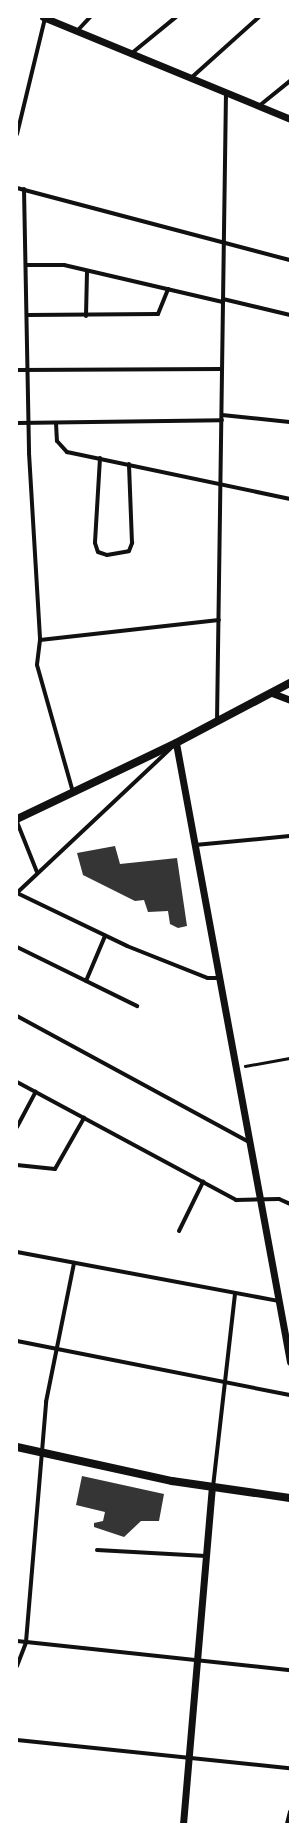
<!DOCTYPE html>
<html>
<head>
<meta charset="utf-8">
<style>
	body { margin:0 }
	#map { position:relative; width:307px; height:1841px; overflow:hidden; background:#fff; font-family:Rubik,sans-serif }
	div>[style] { position:absolute }
	.building>* { inset:0; background:#353535 }
	.path>* { height:2.5px; margin:-1.25px; padding:0 1.25px; transform-origin:1.25px; border-radius:1.25px; background:#111 }
	.pedestrian>* { height:3.5px; margin:-1.75px; padding:0 1.75px; transform-origin:1.75px; border-radius:1.75px; background:#111 }
	.minor>* { height:4px; margin:-2px; padding:0 2px; transform-origin:2px; border-radius:2px; background:#111 }
	.tertiary>* { height:7px; margin:-3.5px; padding:0 3.5px; transform-origin:3.5px; border-radius:3.5px; background:#111 }
	.secondary>* { height:8px; margin:-4px; padding:0 4px; transform-origin:4px; border-radius:4px; background:#111 }
	span { translate:-50% -50%; white-space:nowrap; text-align:center; line-height:1.15; -webkit-text-stroke:3px #fff; paint-order:stroke }
	.frame { position:absolute; inset:0; border:18px solid #fff; pointer-events:none }
</style>
</head>
<body>
<div id="map">
	<div class="building">
		<div style="clip-path:polygon(115px 846px,120px 864px,177px 858px,187px 926px,178px 928px,170px 924px,168px 911px,148px 912px,144px 900px,135px 901px,83px 875px,77px 853px)"></div>
		<div style="clip-path:polygon(82px 1476px,164px 1494px,159px 1521px,141px 1521px,124px 1537px,94px 1527px,94px 1523px,103px 1521px,105px 1512px,76px 1505px)"></div>
	</div>
	<div class="path">
		<div style="left:245px;top:1066px;width:46px;rotate:-10.1deg"></div>
	</div>
	<div class="pedestrian">
		<div style="left:17px;top:821px;width:54px;rotate:68.2deg"></div>
		<div style="left:19px;top:891px;width:207px;rotate:-43.2deg"></div>
		<div style="left:17px;top:1165px;width:38px;rotate:6deg"></div>
		<div style="left:287px;top:1824px;width:12px;rotate:-76deg"></div>
	</div>
	<div class="minor">
		<div style="left:78px;top:30px;width:18px;rotate:-47deg"></div>
		<div style="left:132px;top:53px;width:57px;rotate:-39.3deg"></div>
		<div style="left:191px;top:78px;width:91px;rotate:-41.9deg"></div>
		<div style="left:259px;top:106px;width:40px;rotate:-39deg"></div>
		<div style="left:17px;top:134px;width:119px;rotate:-76.4deg"></div>
		<div style="left:17px;top:188px;width:282px;rotate:14.8deg"></div>
		<div style="left:24px;top:189px;width:264px;rotate:88.9deg"></div>
		<div style="left:29px;top:453px;width:187px;rotate:86.6deg"></div>
		<div style="left:40px;top:640px;width:25px;rotate:97deg"></div>
		<div style="left:37px;top:665px;width:132px;rotate:74.2deg"></div>
		<div style="left:26px;top:265px;width:38px"></div>
		<div style="left:64px;top:265px;width:163px;rotate:13.1deg"></div>
		<div style="left:223px;top:299px;width:69px;rotate:13.4deg"></div>
		<div style="left:27px;top:315px;width:131px;rotate:-0.4deg"></div>
		<div style="left:158px;top:314px;width:27px;rotate:-68deg"></div>
		<div style="left:86px;top:316px;width:45px;rotate:-88.7deg"></div>
		<div style="left:17px;top:370px;width:205px;rotate:-0.3deg"></div>
		<div style="left:222px;top:415px;width:68px;rotate:5.9deg"></div>
		<div style="left:17px;top:423px;width:205px;rotate:-0.8deg"></div>
		<div style="left:56px;top:423px;width:18px;rotate:87deg"></div>
		<div style="left:57px;top:441px;width:15px;rotate:48deg"></div>
		<div style="left:67px;top:452px;width:228px;rotate:11.9deg"></div>
		<div style="left:100px;top:458px;width:85px;rotate:93.4deg"></div>
		<div style="left:95px;top:543px;width:9px;rotate:72deg"></div>
		<div style="left:98px;top:552px;width:9px;rotate:18deg"></div>
		<div style="left:107px;top:555px;width:22px;rotate:-10deg"></div>
		<div style="left:129px;top:551px;width:9px;rotate:-69deg"></div>
		<div style="left:132px;top:543px;width:79px;rotate:-92.2deg"></div>
		<div style="left:40px;top:640px;width:180px;rotate:-6.4deg"></div>
		<div style="left:217px;top:721px;width:629px;rotate:-89.18deg"></div>
		<div style="left:195px;top:845px;width:95px;rotate:-5.4deg"></div>
		<div style="left:17px;top:893px;width:122px;rotate:25.7deg"></div>
		<div style="left:127px;top:946px;width:87px;rotate:21.6deg"></div>
		<div style="left:208px;top:978px;width:11px"></div>
		<div style="left:17px;top:947px;width:134px;rotate:26.2deg"></div>
		<div style="left:86px;top:981px;width:49px;rotate:-67.1deg"></div>
		<div style="left:17px;top:1016px;width:264px;rotate:28.5deg"></div>
		<div style="left:17px;top:1082px;width:249px;rotate:28.3deg"></div>
		<div style="left:236px;top:1200px;width:43px;rotate:-1.3deg"></div>
		<div style="left:279px;top:1199px;width:12px;rotate:24deg"></div>
		<div style="left:17px;top:1127px;width:40px;rotate:-62deg"></div>
		<div style="left:55px;top:1169px;width:59px;rotate:-60.4deg"></div>
		<div style="left:179px;top:1231px;width:55px;rotate:-63.9deg"></div>
		<div style="left:17px;top:1252px;width:267px;rotate:10.6deg"></div>
		<div style="left:17px;top:1341px;width:278px;rotate:11.2deg"></div>
		<div style="left:213px;top:1487px;width:195px;rotate:-83.5deg"></div>
		<div style="left:97px;top:1550px;width:109px;rotate:3.2deg"></div>
		<div style="left:17px;top:1641px;width:275px;rotate:6.1deg"></div>
		<div style="left:17px;top:1666px;width:26px;rotate:-69deg"></div>
		<div style="left:26px;top:1642px;width:241px;rotate:-85.2deg"></div>
		<div style="left:46px;top:1402px;width:142px;rotate:-78.6deg"></div>
		<div style="left:17px;top:1740px;width:274px;rotate:5.9deg"></div>
	</div>
	<div class="tertiary">
		<div style="left:43px;top:17px;width:267px;rotate:22.4deg"></div>
		<div style="left:272px;top:693px;width:19px;rotate:21deg"></div>
		<div style="left:176px;top:743px;width:629px;rotate:79.56deg"></div>
		<div style="left:183px;top:1824px;width:337px;rotate:-85.1deg"></div>
	</div>
	<div class="secondary">
		<div style="left:17px;top:819px;width:176px;rotate:-25.5deg"></div>
		<div style="left:176px;top:743px;width:129px;rotate:-27.8deg"></div>
		<div style="left:17px;top:1447px;width:159px;rotate:12.4deg"></div>
		<div style="left:172px;top:1481px;width:119px;rotate:8.2deg"></div>
	</div>
	<div class="frame"></div>
</div>
</body>
</html>
